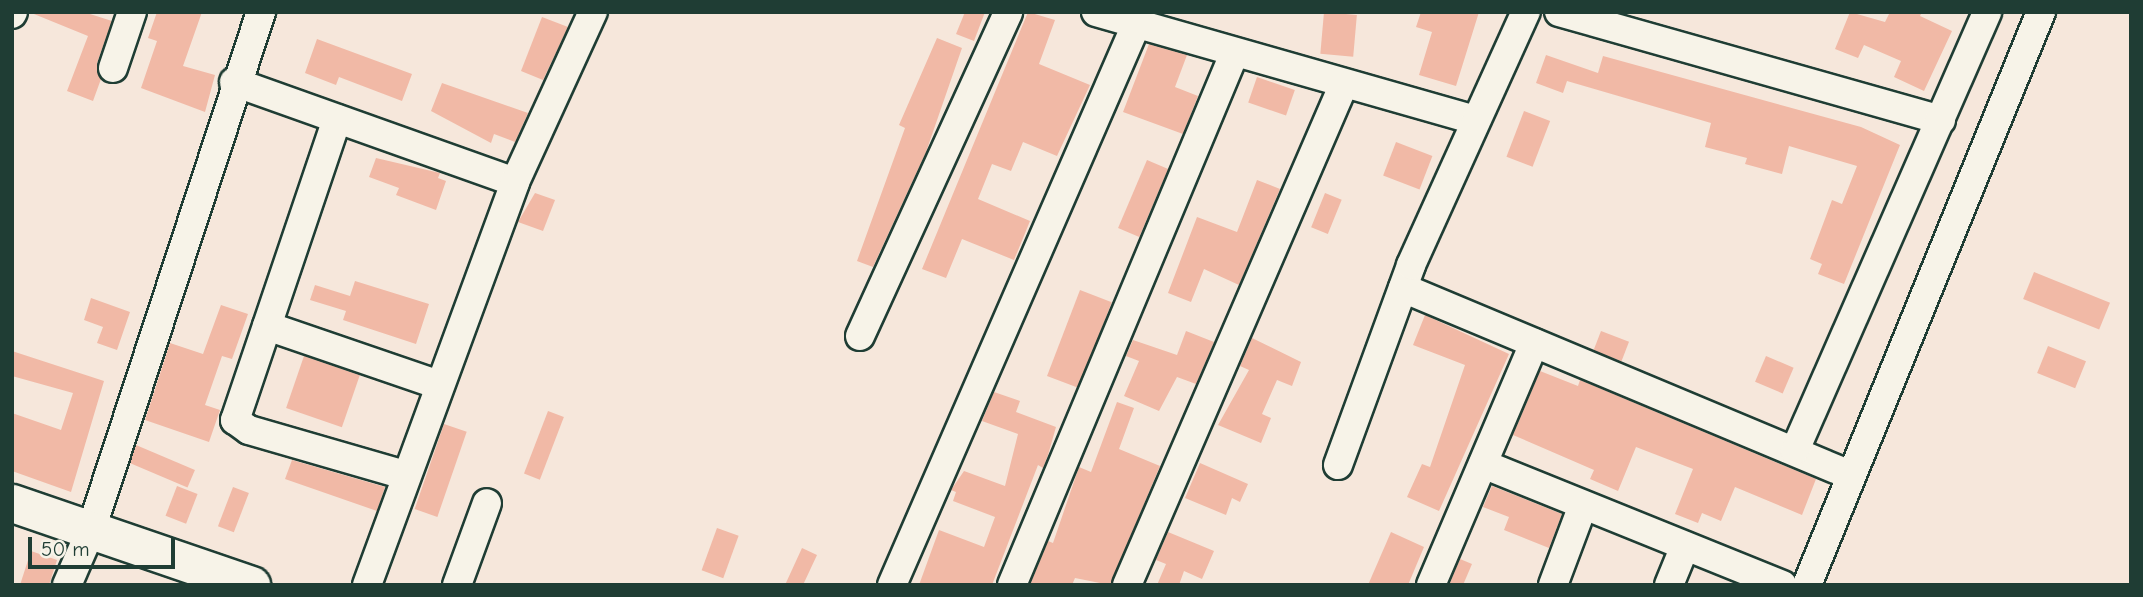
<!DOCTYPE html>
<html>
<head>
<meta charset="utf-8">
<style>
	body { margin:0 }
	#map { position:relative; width:2143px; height:597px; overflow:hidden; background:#f6e7db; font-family:"Comic Neue",sans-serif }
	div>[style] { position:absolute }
	.building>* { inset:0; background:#f1b9a6; transform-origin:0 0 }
	.roads { filter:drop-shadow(2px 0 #1f3d34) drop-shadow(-2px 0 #1f3d34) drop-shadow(0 2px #1f3d34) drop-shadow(0 -2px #1f3d34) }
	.minor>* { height:28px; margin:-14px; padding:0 14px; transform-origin:14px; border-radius:14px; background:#f7f3e8 }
	.major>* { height:37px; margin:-18.5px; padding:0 18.5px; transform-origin:18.5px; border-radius:18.5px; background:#f7f3e8 }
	span { translate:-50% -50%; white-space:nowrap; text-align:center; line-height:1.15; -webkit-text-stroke:5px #f7f3e8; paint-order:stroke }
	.frame { position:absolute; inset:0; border:14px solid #1f3d34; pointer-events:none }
	.scale { position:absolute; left:28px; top:537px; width:147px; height:32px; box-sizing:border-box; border:4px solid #1f3d34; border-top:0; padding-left:9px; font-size:21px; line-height:24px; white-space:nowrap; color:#1f3d34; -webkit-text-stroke:5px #f7f3e8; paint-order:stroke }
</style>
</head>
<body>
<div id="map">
	<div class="building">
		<div style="clip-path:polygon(29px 12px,90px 14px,112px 21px,97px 63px,101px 79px,93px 101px,67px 91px,88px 36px)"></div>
		<div style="clip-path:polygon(157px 12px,202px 12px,183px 66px,215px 75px,205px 112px,141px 88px,157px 41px,148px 38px)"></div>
		<div style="clip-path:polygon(965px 12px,985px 12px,974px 41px,956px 34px)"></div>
		<div style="clip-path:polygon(1028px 12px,1055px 20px,1039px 64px,1090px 85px,1057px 156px,1023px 142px,1011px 171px,992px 164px,978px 199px,1030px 221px,1014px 260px,962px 239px,946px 278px,922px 269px)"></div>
		<div style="left:1324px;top:12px;width:33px;height:42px;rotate:5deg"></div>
		<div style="clip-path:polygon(1421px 12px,1479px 12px,1456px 86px,1419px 75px,1432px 32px,1416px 27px)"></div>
		<div style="clip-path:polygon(1850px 12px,1885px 22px,1890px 12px,1922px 12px,1920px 16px,1952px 31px,1924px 91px,1894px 77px,1901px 61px,1864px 45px,1858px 58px,1835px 49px)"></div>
		<div style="clip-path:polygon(542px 17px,568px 27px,543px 80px,521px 71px)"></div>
		<div style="clip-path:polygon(937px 38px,962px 48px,926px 152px,873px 267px,857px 261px,905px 128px,899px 125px)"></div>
		<div style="clip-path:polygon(317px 39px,412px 74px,402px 101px,339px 77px,336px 85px,305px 73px)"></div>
		<div style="clip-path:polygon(1149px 44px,1187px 55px,1175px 87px,1198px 96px,1183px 134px,1123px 112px)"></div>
		<div style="clip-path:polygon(1546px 55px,1598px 73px,1603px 56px,1861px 127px,1900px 145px,1844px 284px,1818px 274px,1822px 264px,1810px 259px,1832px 200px,1842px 204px,1857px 166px,1789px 146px,1782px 174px,1745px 164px,1747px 158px,1705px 147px,1711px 123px,1567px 81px,1563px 93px,1536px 83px)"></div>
		<div style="left:1257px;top:77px;width:40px;height:27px;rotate:19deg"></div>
		<div style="clip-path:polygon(442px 83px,528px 113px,515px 142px,494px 134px,491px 143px,431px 111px)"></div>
		<div style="left:1524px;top:111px;width:28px;height:49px;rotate:21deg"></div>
		<div style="left:1396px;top:142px;width:39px;height:36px;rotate:21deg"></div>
		<div style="clip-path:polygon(376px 158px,440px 173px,438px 178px,446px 181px,436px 210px,396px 195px,399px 188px,369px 177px)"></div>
		<div style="left:1147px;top:160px;width:23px;height:74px;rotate:23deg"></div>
		<div style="clip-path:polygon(1257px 180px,1280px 189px,1239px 285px,1204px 269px,1191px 302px,1168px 293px,1197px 217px,1237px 232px)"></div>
		<div style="clip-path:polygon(535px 193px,555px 200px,543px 231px,518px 222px)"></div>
		<div style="left:1325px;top:193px;width:18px;height:37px;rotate:22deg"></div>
		<div style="left:2034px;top:272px;width:82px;height:29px;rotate:22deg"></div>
		<div style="clip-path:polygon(355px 281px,429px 304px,416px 344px,343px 320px,346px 311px,310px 300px,315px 285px,350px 296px)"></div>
		<div style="left:1080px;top:290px;width:34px;height:92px;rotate:21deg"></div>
		<div style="clip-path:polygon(91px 298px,130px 312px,117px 350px,97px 343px,103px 327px,84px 320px)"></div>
		<div style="clip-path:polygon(221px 305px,248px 314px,232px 359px,222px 356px,205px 405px,220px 410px,209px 442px,145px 420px,170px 343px,203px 354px)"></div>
		<div style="clip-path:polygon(1425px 315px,1509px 354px,1439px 511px,1407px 497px,1422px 464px,1430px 467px,1465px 365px,1413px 345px)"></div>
		<div style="clip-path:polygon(1186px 331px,1214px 342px,1196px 384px,1177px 377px,1159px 411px,1124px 396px,1139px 361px,1126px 356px,1133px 340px,1177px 355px)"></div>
		<div style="left:1601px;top:331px;width:30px;height:21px;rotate:21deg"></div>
		<div style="clip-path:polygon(1252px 338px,1301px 362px,1292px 386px,1277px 380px,1262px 414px,1271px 418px,1261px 443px,1218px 425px,1249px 370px,1240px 366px)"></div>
		<div style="left:2048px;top:346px;width:41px;height:29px;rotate:22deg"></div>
		<div style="clip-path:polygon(12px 351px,104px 381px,71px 492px,12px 471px,12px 413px,61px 430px,73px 393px,12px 376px)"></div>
		<div style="left:304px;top:356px;width:59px;height:55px;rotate:19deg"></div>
		<div style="left:1766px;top:356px;width:30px;height:28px;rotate:23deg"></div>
		<div style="clip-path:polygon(1540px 371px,1578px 386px,1580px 380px,1816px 479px,1802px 515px,1735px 487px,1721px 521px,1702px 513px,1698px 523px,1675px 514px,1693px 469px,1636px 447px,1618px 491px,1590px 479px,1594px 470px,1513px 435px)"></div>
		<div style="clip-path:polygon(994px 392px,1020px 401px,1016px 412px,1056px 427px,1048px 455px,1043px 468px,1038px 465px,992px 585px,919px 585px,939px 530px,984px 547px,995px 517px,953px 501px,956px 492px,951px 490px,964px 471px,1005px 486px,1018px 434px,982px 421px)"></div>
		<div style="clip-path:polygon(1117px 402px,1134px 408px,1119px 449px,1160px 466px,1110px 585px,1075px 578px,1072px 585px,1030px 585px,1048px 541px,1053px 543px,1079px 467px,1091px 472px)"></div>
		<div style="left:548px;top:411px;width:17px;height:67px;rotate:21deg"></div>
		<div style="left:444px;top:424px;width:24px;height:90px;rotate:19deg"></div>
		<div style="left:136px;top:445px;width:64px;height:19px;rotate:23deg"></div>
		<div style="clip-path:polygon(292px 460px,385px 487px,377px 511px,285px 479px)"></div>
		<div style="clip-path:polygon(1200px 463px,1248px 484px,1240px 502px,1232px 498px,1226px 515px,1185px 498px)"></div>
		<div style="left:177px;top:486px;width:22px;height:32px;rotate:21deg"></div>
		<div style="clip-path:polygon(1492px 486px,1562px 514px,1549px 548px,1504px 530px,1509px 517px,1483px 507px)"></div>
		<div style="left:233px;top:487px;width:17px;height:42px;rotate:21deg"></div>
		<div style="left:717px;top:528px;width:23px;height:45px;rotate:20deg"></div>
		<div style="clip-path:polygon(1168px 532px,1214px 551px,1202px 579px,1184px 571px,1179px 585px,1157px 585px,1166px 564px,1156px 560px)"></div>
		<div style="clip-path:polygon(1391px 532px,1424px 547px,1408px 585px,1368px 585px)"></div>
		<div style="clip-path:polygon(802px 548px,817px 555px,803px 585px,785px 585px)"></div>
		<div style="clip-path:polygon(31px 551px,57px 560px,49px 585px,20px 585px)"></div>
		<div style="clip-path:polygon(1460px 559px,1472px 564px,1463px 585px,1449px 585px)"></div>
	</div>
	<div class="roads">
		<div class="minor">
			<div style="left:1096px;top:12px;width:395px;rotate:15.9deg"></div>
			<div style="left:1559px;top:12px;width:397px;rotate:15.8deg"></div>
			<div style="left:12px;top:14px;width:2px;rotate:-63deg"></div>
			<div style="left:113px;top:68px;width:59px;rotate:-71.3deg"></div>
			<div style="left:234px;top:82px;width:298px;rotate:19.6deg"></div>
			<div style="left:515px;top:182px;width:187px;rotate:-65.4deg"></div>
			<div style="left:337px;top:119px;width:318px;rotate:108.7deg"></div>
			<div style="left:235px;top:420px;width:17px;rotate:36deg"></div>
			<div style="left:249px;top:430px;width:162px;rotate:16.1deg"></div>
			<div style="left:1403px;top:288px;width:484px;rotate:22.7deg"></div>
			<div style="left:267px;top:326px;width:182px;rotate:18.9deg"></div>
			<div style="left:860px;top:336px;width:356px;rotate:-65.4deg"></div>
			<div style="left:1795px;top:450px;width:478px;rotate:-66.3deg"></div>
			<div style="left:1483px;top:464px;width:323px;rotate:22deg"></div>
			<div style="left:1338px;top:465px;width:213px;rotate:-69.9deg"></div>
			<div style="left:1411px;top:265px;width:278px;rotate:-65.6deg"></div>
			<div style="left:67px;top:585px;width:60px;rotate:-66.4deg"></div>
			<div style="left:91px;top:530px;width:545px;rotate:-71.83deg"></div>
			<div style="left:367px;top:585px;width:429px;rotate:-69.8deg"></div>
			<div style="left:457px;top:585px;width:87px;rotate:-69.9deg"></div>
			<div style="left:892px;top:585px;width:611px;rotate:-66.46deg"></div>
			<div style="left:1012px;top:585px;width:576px;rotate:-67.31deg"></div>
			<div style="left:1127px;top:585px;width:544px;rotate:-66.59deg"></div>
			<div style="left:1431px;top:585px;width:263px;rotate:-66.9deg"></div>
			<div style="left:1553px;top:585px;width:82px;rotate:-69.4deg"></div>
			<div style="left:1669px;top:585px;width:42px;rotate:-67.7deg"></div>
			<div style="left:1807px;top:585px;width:619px;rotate:-67.79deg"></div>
		</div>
		<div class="major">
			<div style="left:12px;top:503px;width:253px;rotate:18.9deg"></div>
		</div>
	</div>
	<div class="frame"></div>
	<div class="scale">50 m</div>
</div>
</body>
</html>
